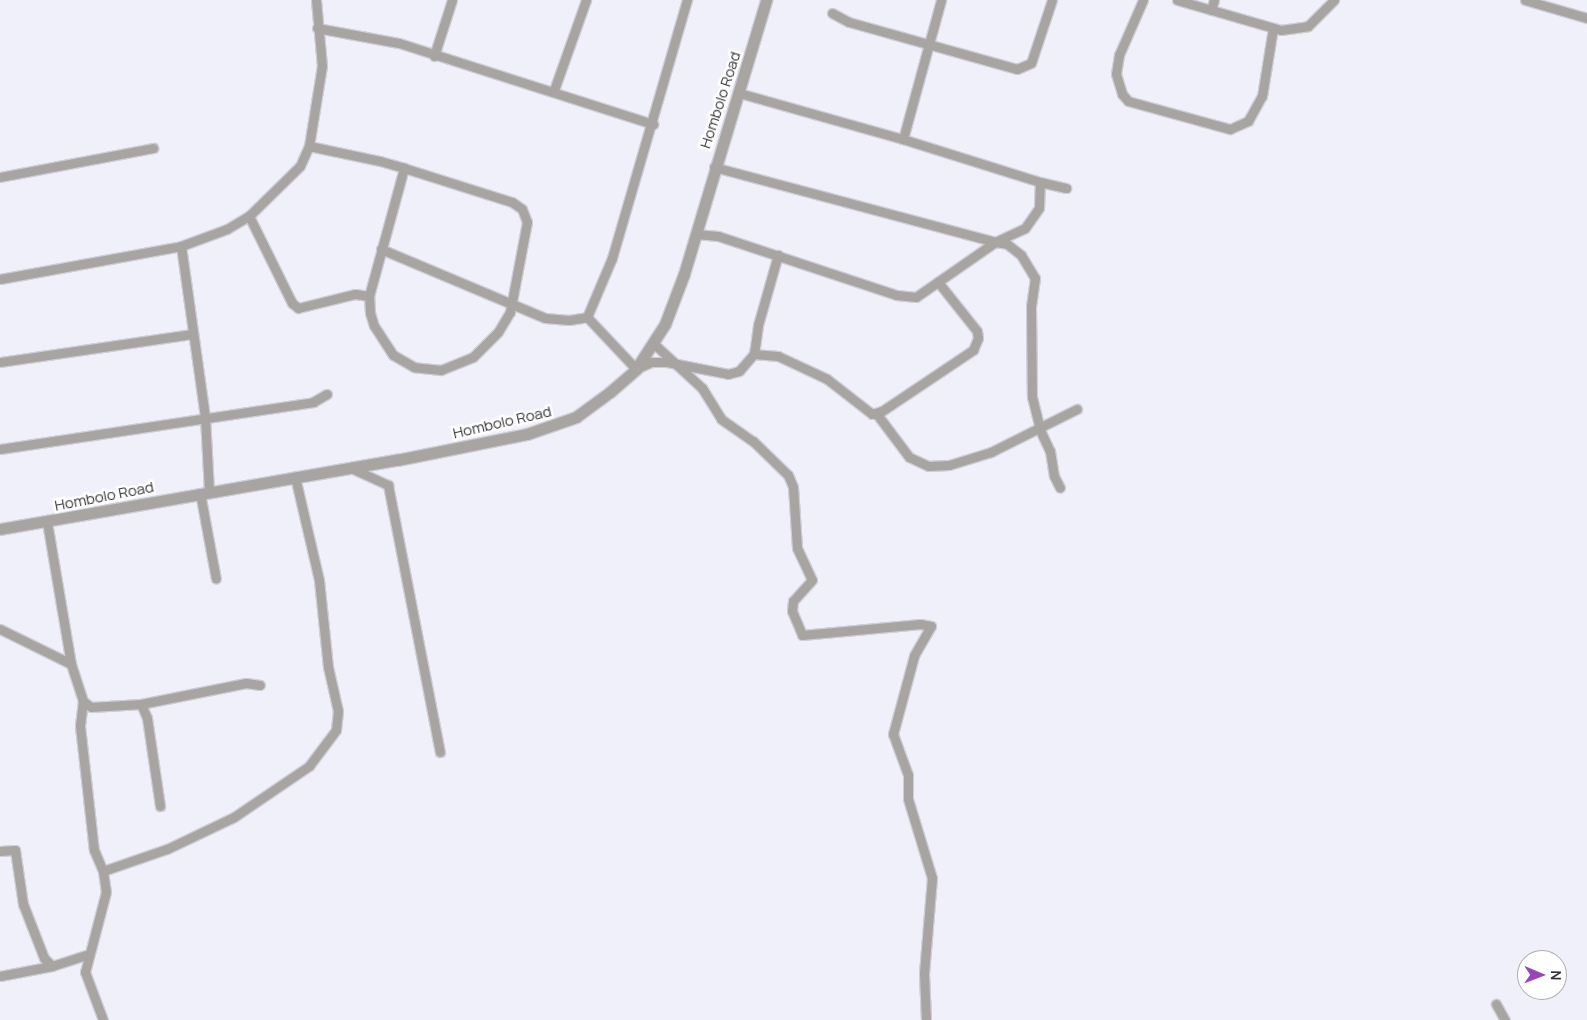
<!DOCTYPE html>
<html>
<head>
<meta charset="utf-8">
<style>
	body { margin:0 }
	#map { position:relative; width:1587px; height:1020px; overflow:hidden; background:#f0f0fa; font-family:Manrope,sans-serif }
	div>[style] { position:absolute }
	.roads { filter:drop-shadow(1px 0 #ceced7) drop-shadow(-1px 0 #ceced7) drop-shadow(0 1px #ceced7) drop-shadow(0 -1px #ceced7) }
	.minor>* { height:9px; margin:-4.5px; padding:0 4.5px; transform-origin:4.5px; border-radius:4.5px; background:#a8a4a1 }
	.tertiary>* { height:11px; margin:-5.5px; padding:0 5.5px; transform-origin:5.5px; border-radius:5.5px; background:#a8a4a1 }
	span { translate:-50% -50%; white-space:nowrap; text-align:center; line-height:1.15; -webkit-text-stroke:5px #fff; paint-order:stroke }
	.street-label { font-size:15px; color:#343437 }
	.north { position:absolute; left:1517px; top:950px; width:50px; height:50px; box-sizing:border-box; background:#fff; border:1px solid #aeaeaf; border-radius:50%; rotate:91deg; font-size:14px; font-weight:700; line-height:20px; text-align:center; color:#343437 }
	.north::after { content:''; display:block; margin:auto; width:18px; height:22px; background:#9847b7; clip-path:polygon(50% 0,100% 100%,50% 72%,0 100%) }
</style>
</head>
<body>
<div id="map">
	<div class="roads">
		<div class="minor">
			<div style="left:1143px;top:0;width:60px;rotate:113.6deg"></div>
			<div style="left:1119px;top:55px;width:19px;rotate:99deg"></div>
			<div style="left:1116px;top:74px;width:21px;rotate:73deg"></div>
			<div style="left:1122px;top:94px;width:9px;rotate:49deg"></div>
			<div style="left:1128px;top:101px;width:106px;rotate:15.4deg"></div>
			<div style="left:1230px;top:129px;width:20px;rotate:-24deg"></div>
			<div style="left:1248px;top:121px;width:29px;rotate:-61deg"></div>
			<div style="left:1262px;top:96px;width:69px;rotate:-80.8deg"></div>
			<div style="left:1177px;top:0;width:108px;rotate:16.1deg"></div>
			<div style="left:1281px;top:30px;width:27px;rotate:-8deg"></div>
			<div style="left:1308px;top:26px;width:37px;rotate:-45deg"></div>
			<div style="left:1525px;top:0;width:65px;rotate:16.2deg"></div>
			<div style="left:1211px;top:10px;width:10px;rotate:-73deg"></div>
			<div style="left:832px;top:13px;width:19px;rotate:28deg"></div>
			<div style="left:849px;top:22px;width:174px;rotate:15.6deg"></div>
			<div style="left:1017px;top:69px;width:15px;rotate:-23deg"></div>
			<div style="left:1031px;top:63px;width:66px;rotate:-71.6deg"></div>
			<div style="left:317px;top:28px;width:83px;rotate:10.4deg"></div>
			<div style="left:399px;top:43px;width:267px;rotate:17.7deg"></div>
			<div style="left:434px;top:56px;width:59px;rotate:-72.2deg"></div>
			<div style="left:554px;top:90px;width:96px;rotate:-70.4deg"></div>
			<div style="left:739px;top:93px;width:170px;rotate:15.7deg"></div>
			<div style="left:903px;top:139px;width:144px;rotate:-74.7deg"></div>
			<div style="left:309px;top:146px;width:73px;rotate:11.9deg"></div>
			<div style="left:380px;top:161px;width:25px;rotate:16deg"></div>
			<div style="left:404px;top:168px;width:113px;rotate:17.5deg"></div>
			<div style="left:512px;top:202px;width:12px;rotate:35deg"></div>
			<div style="left:522px;top:209px;width:14px;rotate:69deg"></div>
			<div style="left:527px;top:222px;width:92px;rotate:100.7deg"></div>
			<div style="left:510px;top:312px;width:23px;rotate:121deg"></div>
			<div style="left:498px;top:332px;width:35px;rotate:135deg"></div>
			<div style="left:473px;top:357px;width:35px;rotate:158deg"></div>
			<div style="left:441px;top:370px;width:27px;rotate:-174deg"></div>
			<div style="left:414px;top:367px;width:24px;rotate:-150deg"></div>
			<div style="left:393px;top:355px;width:35px;rotate:-123deg"></div>
			<div style="left:374px;top:326px;width:14px;rotate:-107deg"></div>
			<div style="left:370px;top:313px;width:17px;rotate:-93deg"></div>
			<div style="left:369px;top:296px;width:133px;rotate:-74.7deg"></div>
			<div style="left:714px;top:167px;width:291px;rotate:14.9deg"></div>
			<div style="left:995px;top:242px;width:33px;rotate:-25deg"></div>
			<div style="left:1025px;top:228px;width:24px;rotate:-55deg"></div>
			<div style="left:1039px;top:208px;width:26px;rotate:-88deg"></div>
			<div style="left:1040px;top:182px;width:144px;rotate:-162.6deg"></div>
			<div style="left:0;top:177px;width:156px;rotate:-10.7deg"></div>
			<div style="left:1040px;top:182px;width:27px;rotate:13deg"></div>
			<div style="left:249px;top:216px;width:97px;rotate:63.7deg"></div>
			<div style="left:292px;top:303px;width:8px;rotate:40deg"></div>
			<div style="left:298px;top:308px;width:59px;rotate:-13.8deg"></div>
			<div style="left:355px;top:294px;width:14px;rotate:8deg"></div>
			<div style="left:696px;top:234px;width:22px;rotate:5deg"></div>
			<div style="left:718px;top:236px;width:188px;rotate:18.3deg"></div>
			<div style="left:896px;top:295px;width:20px;rotate:6deg"></div>
			<div style="left:916px;top:297px;width:96px;rotate:-34.8deg"></div>
			<div style="left:995px;top:242px;width:12px;rotate:9deg"></div>
			<div style="left:1007px;top:244px;width:18px;rotate:38deg"></div>
			<div style="left:1021px;top:255px;width:27px;rotate:59deg"></div>
			<div style="left:1035px;top:278px;width:29px;rotate:98deg"></div>
			<div style="left:1031px;top:307px;width:90px;rotate:89.4deg"></div>
			<div style="left:1032px;top:397px;width:34px;rotate:76deg"></div>
			<div style="left:1040px;top:430px;width:23px;rotate:65deg"></div>
			<div style="left:1050px;top:451px;width:25px;rotate:81deg"></div>
			<div style="left:1054px;top:476px;width:13px;rotate:63deg"></div>
			<div style="left:181px;top:246px;width:173px;rotate:82deg"></div>
			<div style="left:205px;top:417px;width:74px;rotate:86.9deg"></div>
			<div style="left:381px;top:249px;width:178px;rotate:22.8deg"></div>
			<div style="left:545px;top:318px;width:24px;rotate:5deg"></div>
			<div style="left:569px;top:320px;width:18px;rotate:-9deg"></div>
			<div style="left:587px;top:317px;width:64px;rotate:-67deg"></div>
			<div style="left:612px;top:258px;width:269px;rotate:-73.8deg"></div>
			<div style="left:0;top:279px;width:184px;rotate:-10.3deg"></div>
			<div style="left:181px;top:246px;width:49px;rotate:-20.3deg"></div>
			<div style="left:227px;top:229px;width:26px;rotate:-31deg"></div>
			<div style="left:249px;top:216px;width:71px;rotate:-44.4deg"></div>
			<div style="left:300px;top:166px;width:22px;rotate:-66deg"></div>
			<div style="left:309px;top:146px;width:81px;rotate:-80.8deg"></div>
			<div style="left:322px;top:66px;width:66px;rotate:-95.2deg"></div>
			<div style="left:587px;top:317px;width:71px;rotate:46.7deg"></div>
			<div style="left:636px;top:369px;width:17px;rotate:-25deg"></div>
			<div style="left:651px;top:362px;width:16px"></div>
			<div style="left:667px;top:362px;width:62px;rotate:11.1deg"></div>
			<div style="left:728px;top:374px;width:11px;rotate:-15deg"></div>
			<div style="left:739px;top:371px;width:23px;rotate:-49deg"></div>
			<div style="left:754px;top:354px;width:29px;rotate:-82deg"></div>
			<div style="left:758px;top:325px;width:73px;rotate:-74.1deg"></div>
			<div style="left:653px;top:343px;width:67px;rotate:42.6deg"></div>
			<div style="left:702px;top:388px;width:36px;rotate:58deg"></div>
			<div style="left:721px;top:419px;width:39px;rotate:35deg"></div>
			<div style="left:753px;top:441px;width:49px;rotate:44.2deg"></div>
			<div style="left:788px;top:475px;width:13px;rotate:67deg"></div>
			<div style="left:793px;top:487px;width:61px;rotate:86.2deg"></div>
			<div style="left:797px;top:548px;width:35px;rotate:65deg"></div>
			<div style="left:812px;top:580px;width:28px;rotate:132deg"></div>
			<div style="left:793px;top:601px;width:10px;rotate:96deg"></div>
			<div style="left:792px;top:611px;width:26px;rotate:67deg"></div>
			<div style="left:802px;top:635px;width:119px;rotate:-5.3deg"></div>
			<div style="left:920px;top:624px;width:11px;rotate:10deg"></div>
			<div style="left:931px;top:626px;width:34px;rotate:120deg"></div>
			<div style="left:914px;top:656px;width:81px;rotate:105.1deg"></div>
			<div style="left:893px;top:734px;width:44px;rotate:69.9deg"></div>
			<div style="left:908px;top:775px;width:24px;rotate:90deg"></div>
			<div style="left:908px;top:799px;width:83px;rotate:73.1deg"></div>
			<div style="left:932px;top:878px;width:96px;rotate:94.8deg"></div>
			<div style="left:924px;top:974px;width:46px;rotate:87.5deg"></div>
			<div style="left:754px;top:354px;width:24px;rotate:5deg"></div>
			<div style="left:778px;top:356px;width:54px;rotate:25.1deg"></div>
			<div style="left:827px;top:379px;width:57px;rotate:37.9deg"></div>
			<div style="left:872px;top:414px;width:10px;rotate:-17deg"></div>
			<div style="left:882px;top:411px;width:110px;rotate:-33.8deg"></div>
			<div style="left:973px;top:350px;width:13px;rotate:-67deg"></div>
			<div style="left:978px;top:338px;width:7px;rotate:-98deg"></div>
			<div style="left:977px;top:331px;width:63px;rotate:-128.5deg"></div>
			<div style="left:0;top:362px;width:193px;rotate:-8.3deg"></div>
			<div style="left:876px;top:413px;width:55px;rotate:53.1deg"></div>
			<div style="left:909px;top:457px;width:21px;rotate:25deg"></div>
			<div style="left:928px;top:466px;width:21px;rotate:-3deg"></div>
			<div style="left:949px;top:465px;width:44px;rotate:-17.2deg"></div>
			<div style="left:991px;top:452px;width:96px;rotate:-26.6deg"></div>
			<div style="left:0;top:449px;width:317px;rotate:-8.5deg"></div>
			<div style="left:313px;top:402px;width:16px;rotate:-30deg"></div>
			<div style="left:351px;top:468px;width:41px;rotate:24.7deg"></div>
			<div style="left:388px;top:485px;width:272px;rotate:79deg"></div>
			<div style="left:200px;top:493px;width:87px;rotate:79.5deg"></div>
			<div style="left:47px;top:522px;width:144px;rotate:80.4deg"></div>
			<div style="left:0;top:629px;width:79px;rotate:26.2deg"></div>
			<div style="left:71px;top:664px;width:39px;rotate:72deg"></div>
			<div style="left:83px;top:701px;width:25px;rotate:97deg"></div>
			<div style="left:80px;top:726px;width:125px;rotate:83.6deg"></div>
			<div style="left:94px;top:850px;width:23px;rotate:67deg"></div>
			<div style="left:103px;top:871px;width:21px;rotate:82deg"></div>
			<div style="left:106px;top:892px;width:83px;rotate:104.7deg"></div>
			<div style="left:85px;top:972px;width:51px;rotate:69.4deg"></div>
			<div style="left:83px;top:701px;width:10px;rotate:37deg"></div>
			<div style="left:91px;top:707px;width:50px;rotate:-3.4deg"></div>
			<div style="left:141px;top:704px;width:107px;rotate:-11.3deg"></div>
			<div style="left:246px;top:683px;width:14px;rotate:8deg"></div>
			<div style="left:141px;top:704px;width:15px;rotate:67deg"></div>
			<div style="left:147px;top:718px;width:89px;rotate:81.6deg"></div>
			<div style="left:0;top:851px;width:15px;rotate:-4deg"></div>
			<div style="left:15px;top:850px;width:55px;rotate:81.6deg"></div>
			<div style="left:23px;top:904px;width:58px;rotate:68.7deg"></div>
			<div style="left:44px;top:958px;width:11px;rotate:45deg"></div>
			<div style="left:52px;top:966px;width:38px;rotate:-18deg"></div>
			<div style="left:103px;top:871px;width:68px;rotate:-19deg"></div>
			<div style="left:167px;top:849px;width:74px;rotate:-25.5deg"></div>
			<div style="left:234px;top:817px;width:91px;rotate:-34.2deg"></div>
			<div style="left:309px;top:766px;width:45px;rotate:-53.1deg"></div>
			<div style="left:336px;top:730px;width:19px;rotate:-84deg"></div>
			<div style="left:338px;top:711px;width:45px;rotate:-102.8deg"></div>
			<div style="left:328px;top:667px;width:87px;rotate:-95.9deg"></div>
			<div style="left:319px;top:580px;width:106px;rotate:-103.1deg"></div>
			<div style="left:0;top:976px;width:53px;rotate:-10.9deg"></div>
			<div style="left:1496px;top:1004px;width:18px;rotate:61deg"></div>
		</div>
		<div class="tertiary">
			<div style="left:0;top:529px;width:403px;rotate:-9.9deg"></div>
			<div style="left:397px;top:460px;width:133px;rotate:-11.3deg"></div>
			<div style="left:527px;top:434px;width:52px;rotate:-19.1deg"></div>
			<div style="left:576px;top:417px;width:42px;rotate:-36.3deg"></div>
			<div style="left:610px;top:392px;width:35px;rotate:-41deg"></div>
			<div style="left:636px;top:369px;width:54px;rotate:-57.2deg"></div>
			<div style="left:665px;top:324px;width:53px;rotate:-69.2deg"></div>
			<div style="left:684px;top:274px;width:286px;rotate:-73.3deg"></div>
		</div>
	</div>
	<div class="street-label">
		<span style="left:720px;top:100px;rotate:-72deg">Hombolo Road</span>
		<span style="left:502px;top:422px;rotate:-13deg">Hombolo Road</span>
		<span style="left:104px;top:496px;rotate:-11deg">Hombolo Road</span>
	</div>
	<div class="north">N</div>
</div>
</body>
</html>
